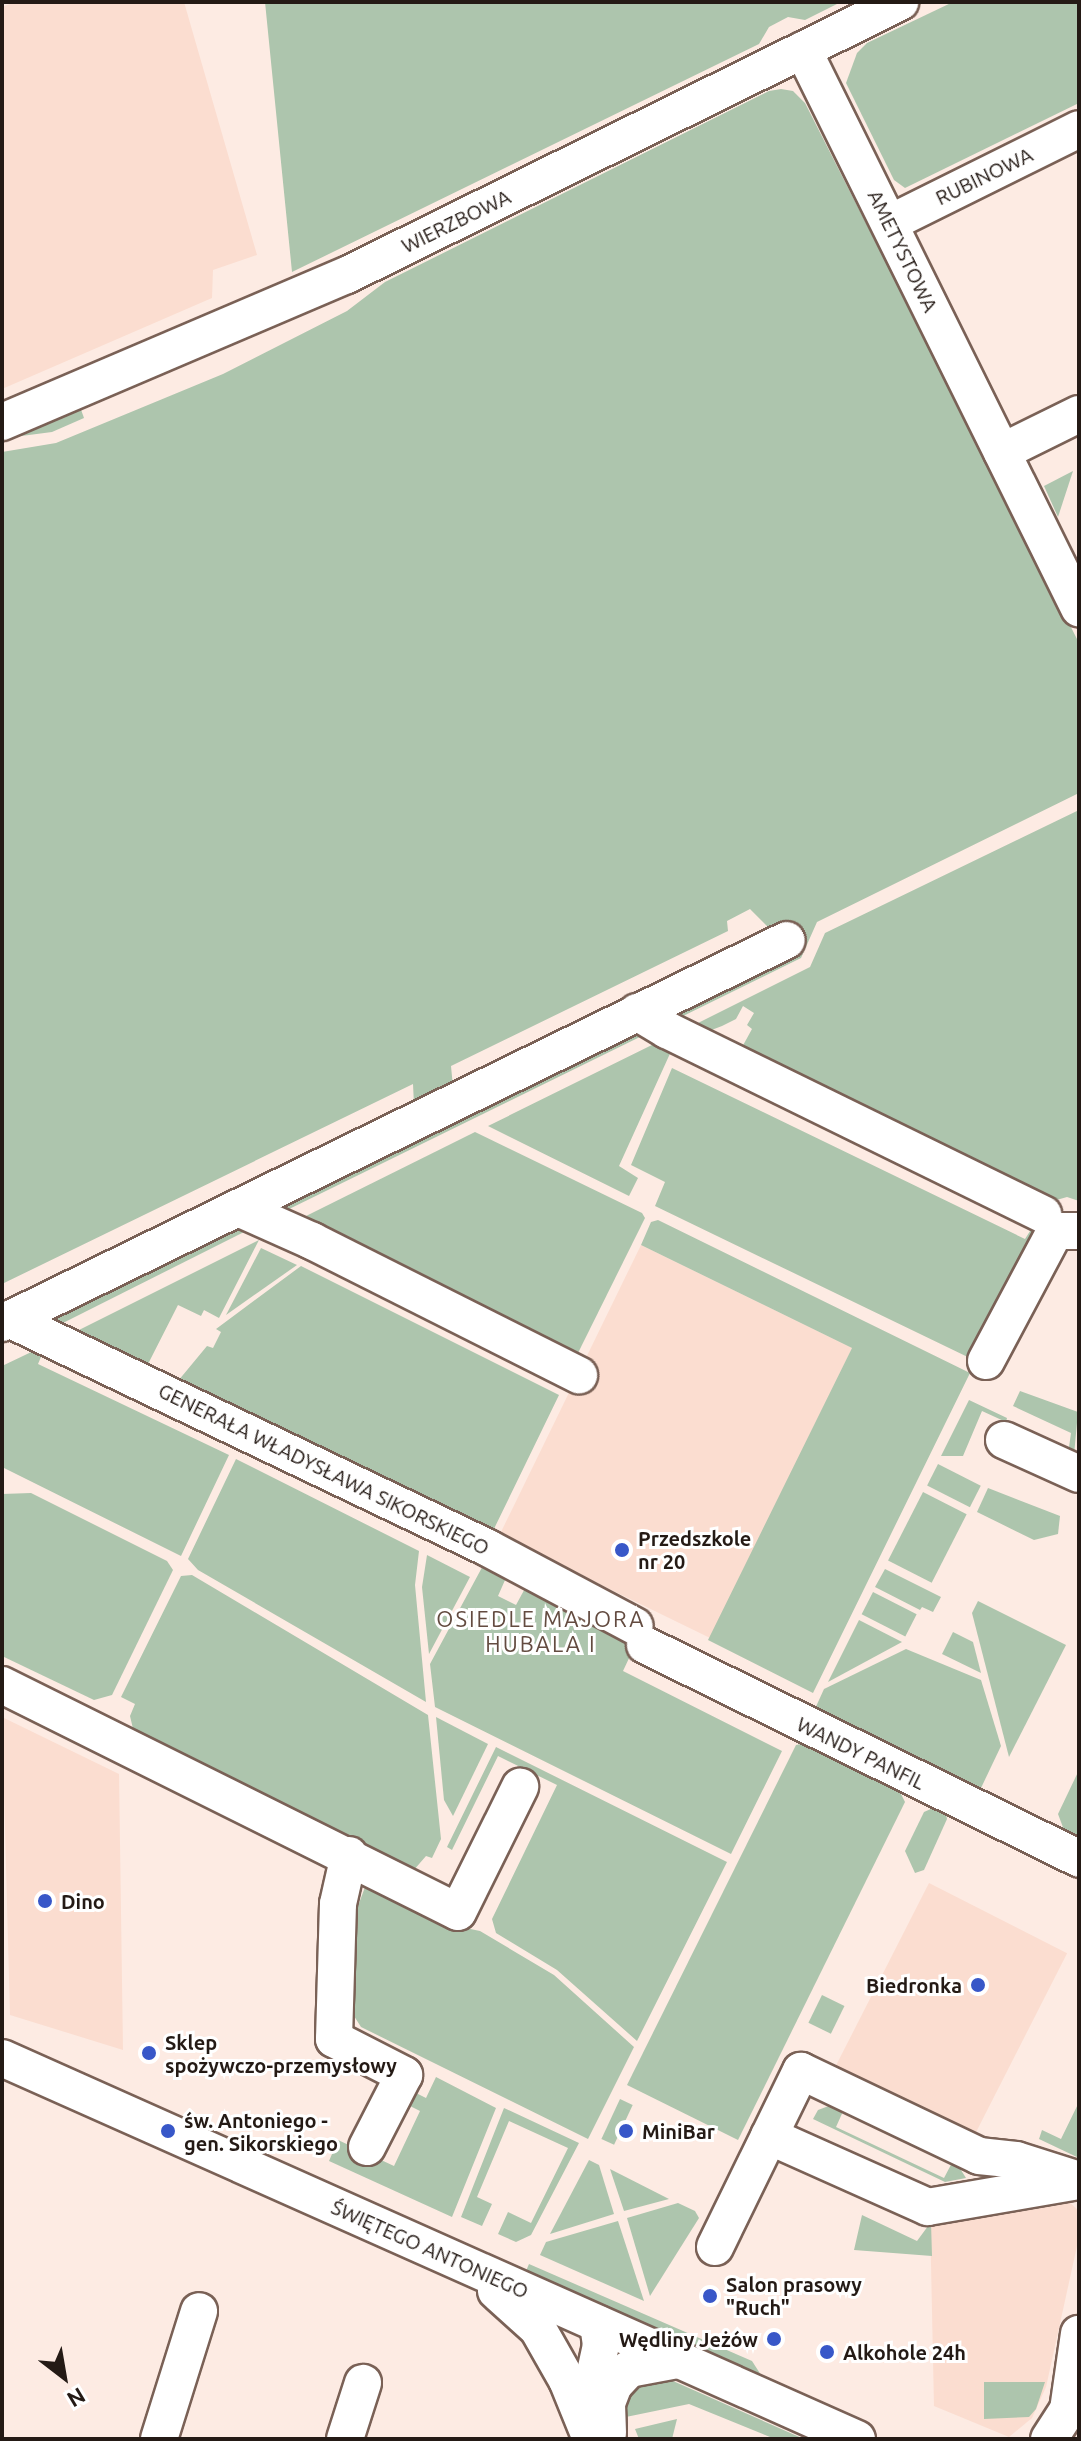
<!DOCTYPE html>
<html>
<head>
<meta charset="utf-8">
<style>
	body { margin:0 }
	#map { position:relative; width:1081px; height:2441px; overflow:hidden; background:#fdebe3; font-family:Ubuntu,sans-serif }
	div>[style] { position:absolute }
	.built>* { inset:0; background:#fbddd0; transform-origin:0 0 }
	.green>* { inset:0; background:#adc5ad; transform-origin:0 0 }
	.roads { filter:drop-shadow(2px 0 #7a6156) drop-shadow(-2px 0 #7a6156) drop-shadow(0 2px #7a6156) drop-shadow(0 -2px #7a6156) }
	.minor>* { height:36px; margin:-18px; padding:0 18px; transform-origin:18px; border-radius:18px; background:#fff }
	.dots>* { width:22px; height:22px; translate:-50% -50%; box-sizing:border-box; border:4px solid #fff; border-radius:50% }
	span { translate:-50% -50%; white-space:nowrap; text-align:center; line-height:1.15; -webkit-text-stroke:6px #fff; paint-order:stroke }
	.street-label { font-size:20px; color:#241a15 }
	.poi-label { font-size:20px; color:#241a15; font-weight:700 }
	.left { translate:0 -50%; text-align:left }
	.right { translate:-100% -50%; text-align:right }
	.neighbourhood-label { font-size:22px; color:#634b40; letter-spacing:2px }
	.frame { position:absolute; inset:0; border:4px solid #241a15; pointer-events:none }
	.north { position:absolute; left:24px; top:2337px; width:80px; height:80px; -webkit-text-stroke:6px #fff; paint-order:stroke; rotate:149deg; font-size:22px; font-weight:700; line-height:32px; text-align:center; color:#241a15 }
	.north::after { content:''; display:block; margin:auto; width:28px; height:36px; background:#241a15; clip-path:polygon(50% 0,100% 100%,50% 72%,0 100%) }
</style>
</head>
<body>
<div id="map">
	<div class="built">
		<div style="clip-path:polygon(15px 2px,184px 2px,257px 255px,213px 270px,212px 298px,2px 389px,2px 7px)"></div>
		<div style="left:641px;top:1245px;width:235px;height:323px;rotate:26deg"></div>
		<div style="clip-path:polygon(2px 1717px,119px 1774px,123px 2050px,10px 2015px)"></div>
		<div style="left:929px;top:1883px;width:155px;height:208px;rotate:27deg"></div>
		<div style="clip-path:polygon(1067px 2200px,1079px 2211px,1079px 2237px,1046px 2387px,1032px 2418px,1009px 2437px,934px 2406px,930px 2216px)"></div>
	</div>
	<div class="green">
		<div style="clip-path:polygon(265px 2px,841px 2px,805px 20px,788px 17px,769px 27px,759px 44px,292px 272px)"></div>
		<div style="clip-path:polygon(953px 2px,1079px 2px,1079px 103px,905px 188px,894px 180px,846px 83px,857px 53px,867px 43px)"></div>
		<div style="clip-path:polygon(781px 89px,793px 91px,805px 103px,1079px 643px,1079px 793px,817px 922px,801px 958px,677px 1019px,669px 1010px,782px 926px,767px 926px,750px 909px,727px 921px,728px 931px,451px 1066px,453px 1087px,414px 1105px,413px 1084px,2px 1284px,2px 452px,56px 443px,223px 374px,347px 311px,385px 282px,769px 91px)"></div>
		<div style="clip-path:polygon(79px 404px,84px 418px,52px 432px,6px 438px)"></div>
		<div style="clip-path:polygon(1073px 471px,1058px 517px,1044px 486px)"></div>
		<div style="clip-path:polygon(1079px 810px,1079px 1201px,1067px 1197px,1053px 1201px,741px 1049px,752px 1029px,747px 1025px,754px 1013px,743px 1006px,736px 1019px,722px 1026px,709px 1031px,686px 1029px,810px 967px,825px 933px)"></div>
		<div style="clip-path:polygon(634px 1028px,648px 1033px,281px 1213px,271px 1204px)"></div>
		<div style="clip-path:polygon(660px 1041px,673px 1047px,619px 1166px,638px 1178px,629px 1196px,488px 1126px)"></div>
		<div style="clip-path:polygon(672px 1068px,1025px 1239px,1032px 1228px,1034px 1237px,976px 1361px,655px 1206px,665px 1182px,631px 1165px)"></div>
		<div style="clip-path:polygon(475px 1132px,642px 1213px,645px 1218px,577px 1355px,300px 1219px)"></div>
		<div style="clip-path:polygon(658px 1220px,970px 1373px,813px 1693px,708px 1640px,852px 1348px,641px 1245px,651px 1222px)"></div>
		<div style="clip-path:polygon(237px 1222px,254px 1227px,53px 1328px,38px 1320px)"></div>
		<div style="clip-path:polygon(259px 1240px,219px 1318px,204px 1310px,201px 1316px,178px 1305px,147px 1366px,75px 1332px)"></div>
		<div style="clip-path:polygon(261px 1248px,297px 1265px,226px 1315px)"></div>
		<div style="clip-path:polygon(301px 1266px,559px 1395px,491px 1535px,178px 1381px,207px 1346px,213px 1348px,221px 1332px,216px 1329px)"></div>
		<div style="clip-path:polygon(46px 1345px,38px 1364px,229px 1455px,181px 1556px,2px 1467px,2px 1366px)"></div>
		<div style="clip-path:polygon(1020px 1391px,1078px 1412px,1074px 1455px,1068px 1454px,1071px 1433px,1013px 1406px)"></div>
		<div style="clip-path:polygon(969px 1400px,1007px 1418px,1006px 1422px,982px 1411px,963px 1456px,941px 1456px)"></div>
		<div style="clip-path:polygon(236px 1459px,419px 1551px,415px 1585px,426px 1702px,198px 1570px,188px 1559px)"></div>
		<div style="left:938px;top:1464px;width:48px;height:24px;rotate:27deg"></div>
		<div style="clip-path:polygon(988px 1488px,1060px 1516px,1058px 1534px,1034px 1540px,977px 1512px)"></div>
		<div style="left:923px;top:1492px;width:49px;height:77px;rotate:27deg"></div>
		<div style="clip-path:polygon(31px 1493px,167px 1561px,173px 1570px,112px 1695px,94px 1700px,2px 1656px,2px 1494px)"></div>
		<div style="clip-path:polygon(427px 1555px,470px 1577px,429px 1654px,422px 1587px)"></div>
		<div style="clip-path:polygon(486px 1560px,509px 1571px,498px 1596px,516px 1605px,529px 1581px,639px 1637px,623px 1671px,782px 1751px,731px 1854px,435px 1707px,430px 1664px)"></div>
		<div style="clip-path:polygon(885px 1569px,941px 1597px,933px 1612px,922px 1607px,920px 1610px,875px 1587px)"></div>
		<div style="clip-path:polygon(192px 1575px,428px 1715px,441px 1839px,432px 1858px,426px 1856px,413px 1871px,134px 1733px,130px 1716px,135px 1704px,121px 1697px,181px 1576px)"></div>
		<div style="left:873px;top:1592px;width:49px;height:25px;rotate:27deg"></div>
		<div style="clip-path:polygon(978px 1601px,1066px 1645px,1009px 1757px,972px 1613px)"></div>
		<div style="clip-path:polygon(859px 1620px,902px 1642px,828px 1682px)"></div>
		<div style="clip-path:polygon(953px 1632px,973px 1642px,981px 1673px,942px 1654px)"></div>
		<div style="clip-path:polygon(906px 1649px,981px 1680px,1001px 1746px,981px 1788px,942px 1773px,814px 1711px,824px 1689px)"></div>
		<div style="clip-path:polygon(436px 1717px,488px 1744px,453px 1816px,444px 1800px)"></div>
		<div style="clip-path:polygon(801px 1744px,900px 1792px,905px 1802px,738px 2140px,627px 2085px,796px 1745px)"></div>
		<div style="clip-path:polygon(496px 1747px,727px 1862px,637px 2041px,557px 1970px,496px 1933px,492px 1919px,557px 1785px,498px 1756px,452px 1850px,447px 1847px)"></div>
		<div style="clip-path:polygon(1079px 1770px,1079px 1837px,1064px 1830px,1058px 1814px)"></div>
		<div style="clip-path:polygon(933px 1808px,946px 1814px,947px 1819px,924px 1870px,915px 1873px,905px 1851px,924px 1812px)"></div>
		<div style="clip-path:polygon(368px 1879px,456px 1926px,480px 1931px,554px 1975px,634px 2047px,588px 2139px,361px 2027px,354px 2016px,358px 1906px)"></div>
		<div style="left:822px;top:1995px;width:25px;height:31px;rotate:26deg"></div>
		<div style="clip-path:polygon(436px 2077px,496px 2108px,452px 2217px,329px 2161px,338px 2140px,394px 2166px,420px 2111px,402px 2102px,414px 2092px,426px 2098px)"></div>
		<div style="left:620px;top:2099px;width:14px;height:44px;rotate:25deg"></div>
		<div style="clip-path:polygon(1079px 2102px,1079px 2158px,1039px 2139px,1042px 2130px,1061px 2139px)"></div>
		<div style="clip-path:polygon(834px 2104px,845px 2107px,836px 2127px,944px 2178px,954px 2159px,966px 2178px,945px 2182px,813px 2119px,818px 2110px)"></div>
		<div style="clip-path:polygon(504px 2108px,579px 2143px,531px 2235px,516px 2242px,498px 2234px,508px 2212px,531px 2223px,568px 2148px,509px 2121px,477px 2197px,492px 2204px,482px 2226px,461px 2217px)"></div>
		<div style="clip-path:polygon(589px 2160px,599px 2165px,614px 2214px,550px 2234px)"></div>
		<div style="clip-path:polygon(610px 2169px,669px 2199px,624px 2211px)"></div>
		<div style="clip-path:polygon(678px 2203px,695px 2211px,699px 2218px,650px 2296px,627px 2218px)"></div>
		<div style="clip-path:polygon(862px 2215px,917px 2241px,931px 2222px,932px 2256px,854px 2250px)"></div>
		<div style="clip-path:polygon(618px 2221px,644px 2301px,540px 2255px,546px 2242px)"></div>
		<div style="clip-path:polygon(529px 2264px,752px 2361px,761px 2375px,526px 2271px)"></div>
		<div style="clip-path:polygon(664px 2377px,804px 2439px,775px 2439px,689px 2404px,621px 2418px,625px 2398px,639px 2380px)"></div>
		<div style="clip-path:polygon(984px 2382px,1045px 2382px,1036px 2409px,1029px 2417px,984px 2419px)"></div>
		<div style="clip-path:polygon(677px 2419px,672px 2439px,639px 2439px,635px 2429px)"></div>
	</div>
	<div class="roads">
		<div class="minor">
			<div style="left:803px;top:50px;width:623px;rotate:63.68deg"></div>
			<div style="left:890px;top:223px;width:211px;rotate:-26.4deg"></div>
			<div style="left:2px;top:422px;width:375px;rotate:-23.1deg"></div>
			<div style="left:347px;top:275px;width:617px;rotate:-26.27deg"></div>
			<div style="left:1002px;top:452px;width:86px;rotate:-26.3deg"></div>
			<div style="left:637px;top:1012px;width:35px;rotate:31deg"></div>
			<div style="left:667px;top:1030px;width:419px;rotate:26.1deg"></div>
			<div style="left:238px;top:1208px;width:81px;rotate:24deg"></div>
			<div style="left:312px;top:1241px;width:299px;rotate:26.7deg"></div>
			<div style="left:9px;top:1319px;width:531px;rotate:25.55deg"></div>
			<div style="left:488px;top:1548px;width:166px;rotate:28deg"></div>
			<div style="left:2px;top:1323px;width:873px;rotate:-26.01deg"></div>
			<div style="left:986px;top:1361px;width:147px;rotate:-62deg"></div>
			<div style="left:1055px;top:1231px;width:24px"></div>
			<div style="left:1004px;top:1440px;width:82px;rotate:24.4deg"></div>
			<div style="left:645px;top:1645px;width:484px;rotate:26.2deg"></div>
			<div style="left:2px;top:1685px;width:509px;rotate:26.46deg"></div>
			<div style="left:458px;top:1912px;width:140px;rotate:-63.6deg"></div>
			<div style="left:349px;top:1855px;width:50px;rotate:102.7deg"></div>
			<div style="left:338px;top:1904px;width:135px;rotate:91.7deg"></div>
			<div style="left:334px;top:2039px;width:79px;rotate:27.2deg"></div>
			<div style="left:404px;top:2075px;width:81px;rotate:117.2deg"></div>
			<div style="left:2px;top:2058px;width:936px;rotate:24.02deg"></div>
			<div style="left:769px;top:2136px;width:174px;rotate:24.1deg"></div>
			<div style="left:928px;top:2207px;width:152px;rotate:-9.8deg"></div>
			<div style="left:715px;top:2247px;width:196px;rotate:-64deg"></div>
			<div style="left:801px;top:2071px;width:197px;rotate:25.5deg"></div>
			<div style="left:979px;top:2156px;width:37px;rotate:6deg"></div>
			<div style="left:1016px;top:2160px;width:66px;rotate:17.6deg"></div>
			<div style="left:496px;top:2291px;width:57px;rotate:42.1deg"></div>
			<div style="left:538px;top:2329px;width:59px;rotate:60.4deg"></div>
			<div style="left:567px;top:2380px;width:64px;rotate:67.9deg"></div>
			<div style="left:598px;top:2324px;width:21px;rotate:82deg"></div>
			<div style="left:601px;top:2345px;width:42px;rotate:102.4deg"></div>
			<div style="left:592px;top:2386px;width:28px;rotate:75deg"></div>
			<div style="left:608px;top:2433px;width:30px;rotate:-92deg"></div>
			<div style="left:607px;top:2403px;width:19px;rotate:-69deg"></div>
			<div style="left:614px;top:2385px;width:22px;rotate:-47deg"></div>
			<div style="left:629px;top:2369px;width:49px;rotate:-10.6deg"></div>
			<div style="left:159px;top:2439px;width:134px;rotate:-72.6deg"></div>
			<div style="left:345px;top:2439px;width:59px;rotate:-72.2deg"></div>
			<div style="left:1049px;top:2439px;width:35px;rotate:-57deg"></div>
			<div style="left:1068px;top:2410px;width:77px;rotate:-81.8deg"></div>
		</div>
	</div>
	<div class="dots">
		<div style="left:622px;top:1550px;background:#3857c8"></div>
		<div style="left:45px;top:1901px;background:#3857c8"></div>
		<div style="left:978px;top:1985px;background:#3857c8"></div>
		<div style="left:149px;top:2053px;background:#3857c8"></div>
		<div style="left:168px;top:2131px;background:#3857c8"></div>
		<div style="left:626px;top:2131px;background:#3857c8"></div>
		<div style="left:710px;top:2296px;background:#3857c8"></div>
		<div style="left:774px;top:2339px;background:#3857c8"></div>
		<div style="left:827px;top:2352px;background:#3857c8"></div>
	</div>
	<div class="street-label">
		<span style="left:984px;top:176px;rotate:-26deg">RUBINOWA</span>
		<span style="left:456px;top:221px;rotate:-26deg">WIERZBOWA</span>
		<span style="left:903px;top:251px;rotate:64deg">AMETYSTOWA</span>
		<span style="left:324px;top:1469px;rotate:26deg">GENERAŁA WŁADYSŁAWA SIKORSKIEGO</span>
		<span style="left:861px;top:1753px;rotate:26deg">WANDY PANFIL</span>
		<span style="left:430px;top:2249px;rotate:24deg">ŚWIĘTEGO ANTONIEGO</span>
	</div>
	<div class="poi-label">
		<span class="left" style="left:638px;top:1550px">Przedszkole<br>nr 20</span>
		<span class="left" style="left:61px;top:1901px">Dino</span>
		<span class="right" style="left:962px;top:1985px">Biedronka</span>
		<span class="left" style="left:165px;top:2054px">Sklep<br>spożywczo-przemysłowy</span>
		<span class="left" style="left:184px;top:2132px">św. Antoniego -<br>gen. Sikorskiego</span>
		<span class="left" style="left:642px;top:2131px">MiniBar</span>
		<span class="left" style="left:726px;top:2296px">Salon prasowy<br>"Ruch"</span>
		<span class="right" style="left:758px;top:2339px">Wędliny Jeżów</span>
		<span class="left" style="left:843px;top:2352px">Alkohole 24h</span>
	</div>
	<div class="neighbourhood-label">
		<span style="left:541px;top:1631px">OSIEDLE MAJORA<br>HUBALA I</span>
	</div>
	<div class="frame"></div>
	<div class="north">N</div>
</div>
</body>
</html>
